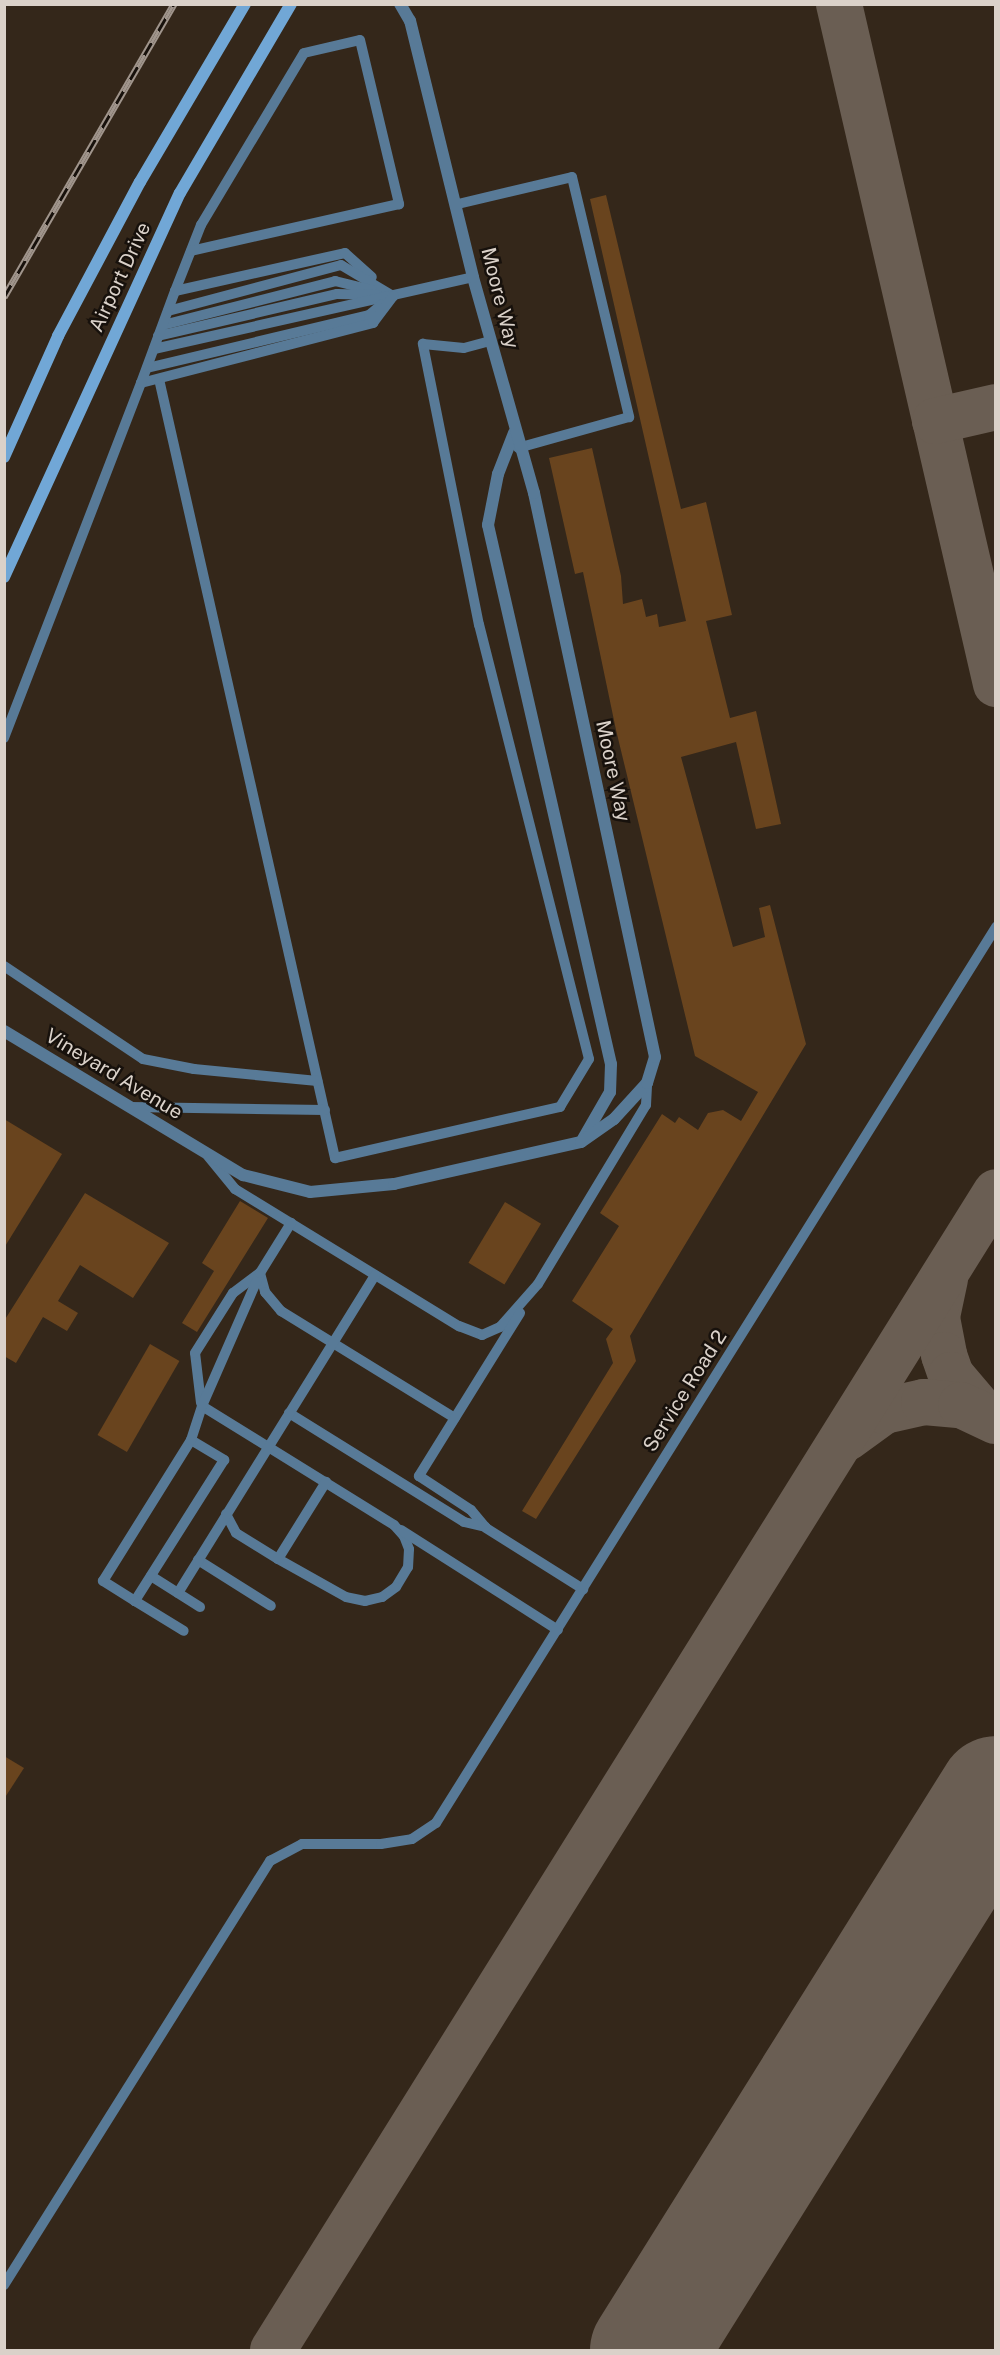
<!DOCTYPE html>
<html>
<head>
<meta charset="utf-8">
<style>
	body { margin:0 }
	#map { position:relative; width:1000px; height:2355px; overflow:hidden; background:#34271a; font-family:"Public Sans",sans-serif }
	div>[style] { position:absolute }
	.taxiway>* { height:46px; margin:-23px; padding:0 23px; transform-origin:23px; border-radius:23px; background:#6a5e53 }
	.runway>* { height:117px; margin:-58.5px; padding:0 58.5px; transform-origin:58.5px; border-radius:58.5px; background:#6a5e53 }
	.building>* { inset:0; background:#69441e; transform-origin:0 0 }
	.service>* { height:10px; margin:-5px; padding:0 5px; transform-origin:5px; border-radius:5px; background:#587a97 }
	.minor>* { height:12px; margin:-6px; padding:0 6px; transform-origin:6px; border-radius:6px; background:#587a97 }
	.secondary>* { height:12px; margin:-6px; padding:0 6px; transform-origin:6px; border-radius:6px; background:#71a7d6 }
	.rail>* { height:7px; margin-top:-3.5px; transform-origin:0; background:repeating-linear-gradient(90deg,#17110c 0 14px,#a0958c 0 28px); box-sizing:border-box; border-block:2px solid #a0958c }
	span { translate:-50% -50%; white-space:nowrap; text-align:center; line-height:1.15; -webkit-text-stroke:5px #17110c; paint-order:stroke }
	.street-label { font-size:20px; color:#dad1c9 }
	.frame { position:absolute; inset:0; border:6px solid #dad1c9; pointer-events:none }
</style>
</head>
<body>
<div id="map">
	<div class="taxiway">
		<div style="left:839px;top:4px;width:698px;rotate:77deg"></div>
		<div style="left:935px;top:421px;width:63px;rotate:-12.9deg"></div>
		<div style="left:945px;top:1279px;width:40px;rotate:102deg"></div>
		<div style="left:937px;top:1318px;width:38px;rotate:79deg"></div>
		<div style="left:944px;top:1355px;width:21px;rotate:71deg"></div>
		<div style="left:951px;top:1375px;width:51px;rotate:49.8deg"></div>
		<div style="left:847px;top:1438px;width:46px;rotate:-36.1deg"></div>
		<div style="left:884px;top:1411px;width:41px;rotate:-12.7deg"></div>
		<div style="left:924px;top:1402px;width:37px;rotate:5deg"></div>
		<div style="left:961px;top:1405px;width:38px;rotate:25deg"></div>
		<div style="left:273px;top:2350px;width:1365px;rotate:-58.02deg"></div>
	</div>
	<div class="runway">
		<div style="left:648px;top:2350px;width:656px;rotate:-57.96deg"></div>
	</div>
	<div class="building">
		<div style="clip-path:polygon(606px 195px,681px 509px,706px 502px,732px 615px,706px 621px,730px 718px,756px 711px,781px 824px,756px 829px,736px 742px,681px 757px,733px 947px,765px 937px,759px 908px,770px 905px,806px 1044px,630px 1336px,636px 1361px,536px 1519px,522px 1511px,613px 1363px,606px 1339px,613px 1329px,572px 1301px,619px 1226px,600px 1213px,662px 1114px,675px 1123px,679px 1117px,698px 1130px,708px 1113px,723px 1110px,741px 1121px,758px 1092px,695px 1056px,616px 730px,583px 572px,575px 574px,549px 458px,592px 448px,621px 576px,623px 604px,642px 599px,646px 617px,657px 614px,659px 627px,686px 621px,590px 199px)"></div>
		<div style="clip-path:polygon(4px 1119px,62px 1154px,4px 1248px)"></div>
		<div style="clip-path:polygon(85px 1193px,169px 1243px,133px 1298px,80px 1265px,58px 1301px,78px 1313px,67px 1331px,43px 1317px,16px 1363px,4px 1356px,4px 1321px)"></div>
		<div style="clip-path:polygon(240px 1201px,268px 1218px,197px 1332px,182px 1323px,214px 1271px,202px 1263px)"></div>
		<div style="left:505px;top:1202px;width:42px;height:71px;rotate:31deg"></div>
		<div style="left:150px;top:1344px;width:34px;height:105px;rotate:30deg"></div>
		<div style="clip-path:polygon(4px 1756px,24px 1768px,4px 1799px)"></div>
	</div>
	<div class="service">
		<div style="left:458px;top:204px;width:117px;rotate:-13.3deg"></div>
		<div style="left:572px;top:177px;width:247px;rotate:76.6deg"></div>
		<div style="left:629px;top:417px;width:115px;rotate:164.4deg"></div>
		<div style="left:175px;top:291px;width:174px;rotate:-12.6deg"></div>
		<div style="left:345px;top:253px;width:36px;rotate:42deg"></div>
		<div style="left:168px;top:311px;width:179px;rotate:-14.9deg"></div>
		<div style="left:341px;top:265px;width:61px;rotate:30.8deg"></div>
		<div style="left:163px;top:325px;width:178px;rotate:-14.3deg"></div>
		<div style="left:335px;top:281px;width:38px;rotate:14deg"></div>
		<div style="left:158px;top:336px;width:184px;rotate:-13.2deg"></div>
		<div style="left:337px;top:294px;width:41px;rotate:1.4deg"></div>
		<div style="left:154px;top:349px;width:327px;rotate:-12.7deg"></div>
		<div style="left:147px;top:368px;width:228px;rotate:-13.4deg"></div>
		<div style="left:369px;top:315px;width:16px;rotate:-40deg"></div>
		<div style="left:159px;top:379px;width:799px;rotate:77.27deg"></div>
		<div style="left:335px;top:1158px;width:231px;rotate:-12.8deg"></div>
		<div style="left:560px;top:1107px;width:56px;rotate:-58.9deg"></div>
		<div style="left:589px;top:1059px;width:448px;rotate:-104.2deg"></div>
		<div style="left:479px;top:625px;width:287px;rotate:-101.3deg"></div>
		<div style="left:423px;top:344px;width:41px;rotate:5.6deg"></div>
		<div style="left:464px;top:348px;width:27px;rotate:-15deg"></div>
		<div style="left:141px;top:383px;width:240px;rotate:-14.5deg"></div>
		<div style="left:373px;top:323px;width:34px;rotate:-53deg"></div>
		<div style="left:4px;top:738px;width:381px;rotate:-68.9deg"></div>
		<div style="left:141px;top:383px;width:98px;rotate:-69.7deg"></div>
		<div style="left:175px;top:291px;width:71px;rotate:-68.5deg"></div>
		<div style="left:201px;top:225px;width:200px;rotate:-59.1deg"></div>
		<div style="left:304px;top:53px;width:57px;rotate:-13.1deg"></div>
		<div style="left:360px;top:40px;width:169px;rotate:76.6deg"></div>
		<div style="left:399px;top:204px;width:213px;rotate:167.3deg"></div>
		<div style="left:4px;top:966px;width:167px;rotate:33.8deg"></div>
		<div style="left:143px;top:1059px;width:52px;rotate:11.1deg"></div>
		<div style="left:194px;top:1069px;width:124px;rotate:5.6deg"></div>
		<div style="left:131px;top:1107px;width:194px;rotate:0.9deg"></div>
		<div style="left:208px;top:1156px;width:43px;rotate:50.7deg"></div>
		<div style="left:235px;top:1189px;width:263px;rotate:31.5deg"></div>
		<div style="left:459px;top:1326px;width:25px;rotate:21deg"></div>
		<div style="left:482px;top:1335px;width:20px;rotate:-24deg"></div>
		<div style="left:500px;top:1327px;width:57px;rotate:-48.5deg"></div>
		<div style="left:538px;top:1284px;width:209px;rotate:-58.9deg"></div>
		<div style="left:646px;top:1105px;width:22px;rotate:-87deg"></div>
		<div style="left:260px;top:1273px;width:20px;rotate:75deg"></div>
		<div style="left:265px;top:1292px;width:25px;rotate:50deg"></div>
		<div style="left:281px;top:1311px;width:204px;rotate:31.6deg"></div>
		<div style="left:520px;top:1313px;width:192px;rotate:121.8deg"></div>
		<div style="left:419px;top:1476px;width:62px;rotate:33.2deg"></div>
		<div style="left:471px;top:1510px;width:23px;rotate:50deg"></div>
		<div style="left:486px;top:1528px;width:115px;rotate:32.2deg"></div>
		<div style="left:201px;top:1403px;width:50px;rotate:-96.8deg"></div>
		<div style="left:195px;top:1353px;width:71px;rotate:-57.7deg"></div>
		<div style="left:233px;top:1293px;width:34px;rotate:-37deg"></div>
		<div style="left:202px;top:1406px;width:226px;rotate:31.8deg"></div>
		<div style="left:394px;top:1525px;width:15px;rotate:48deg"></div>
		<div style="left:404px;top:1536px;width:14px;rotate:69deg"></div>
		<div style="left:409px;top:1549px;width:18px;rotate:93deg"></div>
		<div style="left:408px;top:1567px;width:23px;rotate:121deg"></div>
		<div style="left:396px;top:1587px;width:17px;rotate:144deg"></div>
		<div style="left:382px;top:1597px;width:17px;rotate:167deg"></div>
		<div style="left:365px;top:1601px;width:19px;rotate:-168deg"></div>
		<div style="left:346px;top:1597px;width:78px;rotate:-150.8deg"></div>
		<div style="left:289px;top:1413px;width:206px;rotate:31.9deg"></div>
		<div style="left:464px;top:1522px;width:22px;rotate:13deg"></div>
		<div style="left:191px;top:1440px;width:39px;rotate:31deg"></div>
		<div style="left:224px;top:1460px;width:167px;rotate:122.3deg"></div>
		<div style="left:135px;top:1601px;width:38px;rotate:-148deg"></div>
		<div style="left:103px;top:1581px;width:166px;rotate:-58deg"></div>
		<div style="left:191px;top:1440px;width:36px;rotate:-72deg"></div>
		<div style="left:202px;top:1406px;width:145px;rotate:-66.4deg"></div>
		<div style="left:260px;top:1273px;width:59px;rotate:-58.2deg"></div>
		<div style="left:226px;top:1514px;width:21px;rotate:62deg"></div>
		<div style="left:236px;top:1533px;width:49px;rotate:31.8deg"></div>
		<div style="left:278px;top:1559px;width:91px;rotate:-58.1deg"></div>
		<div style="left:401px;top:1530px;width:186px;rotate:32.5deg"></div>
		<div style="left:198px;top:1560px;width:86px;rotate:32.2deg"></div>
		<div style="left:151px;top:1576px;width:58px;rotate:32.3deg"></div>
		<div style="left:178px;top:1593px;width:374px;rotate:-58.2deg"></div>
		<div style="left:135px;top:1601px;width:57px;rotate:31.5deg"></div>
		<div style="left:4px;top:2285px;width:501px;rotate:-57.9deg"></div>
		<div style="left:270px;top:1861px;width:36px;rotate:-28deg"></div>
		<div style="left:302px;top:1844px;width:79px"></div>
		<div style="left:381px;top:1844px;width:31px;rotate:-9deg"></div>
		<div style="left:412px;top:1839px;width:29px;rotate:-34deg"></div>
		<div style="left:436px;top:1823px;width:1057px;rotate:-57.99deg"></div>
	</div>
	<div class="minor">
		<div style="left:514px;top:433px;width:44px;rotate:111.3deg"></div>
		<div style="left:498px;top:474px;width:52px;rotate:101.1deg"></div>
		<div style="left:488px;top:525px;width:553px;rotate:77.15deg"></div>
		<div style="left:611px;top:1064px;width:28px;rotate:92deg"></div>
		<div style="left:610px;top:1092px;width:54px;rotate:119.9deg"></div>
		<div style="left:4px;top:1031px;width:279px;rotate:31.1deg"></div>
		<div style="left:243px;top:1175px;width:69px;rotate:14.2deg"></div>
		<div style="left:310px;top:1192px;width:84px;rotate:-5.4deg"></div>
		<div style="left:394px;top:1184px;width:192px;rotate:-12.7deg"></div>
		<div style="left:581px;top:1142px;width:40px;rotate:-34.9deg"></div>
		<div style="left:614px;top:1119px;width:49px;rotate:-47.5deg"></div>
		<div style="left:647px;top:1083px;width:27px;rotate:-73deg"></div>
		<div style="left:655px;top:1057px;width:577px;rotate:-102.11deg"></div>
		<div style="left:534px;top:493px;width:224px;rotate:-105.8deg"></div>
		<div style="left:473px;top:277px;width:264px;rotate:-103.8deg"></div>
		<div style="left:410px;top:21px;width:20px;rotate:-120deg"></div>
	</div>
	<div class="secondary">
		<div style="left:4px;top:457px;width:133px;rotate:-65.9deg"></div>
		<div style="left:58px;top:336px;width:174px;rotate:-62deg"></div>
		<div style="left:140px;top:182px;width:207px;rotate:-59.5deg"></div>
		<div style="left:4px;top:577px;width:422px;rotate:-65.4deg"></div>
		<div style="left:180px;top:193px;width:219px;rotate:-59.6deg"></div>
	</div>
	<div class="rail">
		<div style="left:4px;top:297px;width:339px;rotate:-59.9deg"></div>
	</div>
	<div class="street-label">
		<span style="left:120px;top:277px;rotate:-65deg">Airport Drive</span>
		<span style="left:500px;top:298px;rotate:76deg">Moore Way</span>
		<span style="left:613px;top:771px;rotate:78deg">Moore Way</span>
		<span style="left:114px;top:1074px;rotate:31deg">Vineyard Avenue</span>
		<span style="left:685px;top:1391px;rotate:-58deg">Service Road 2</span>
	</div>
	<div class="frame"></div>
</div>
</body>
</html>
